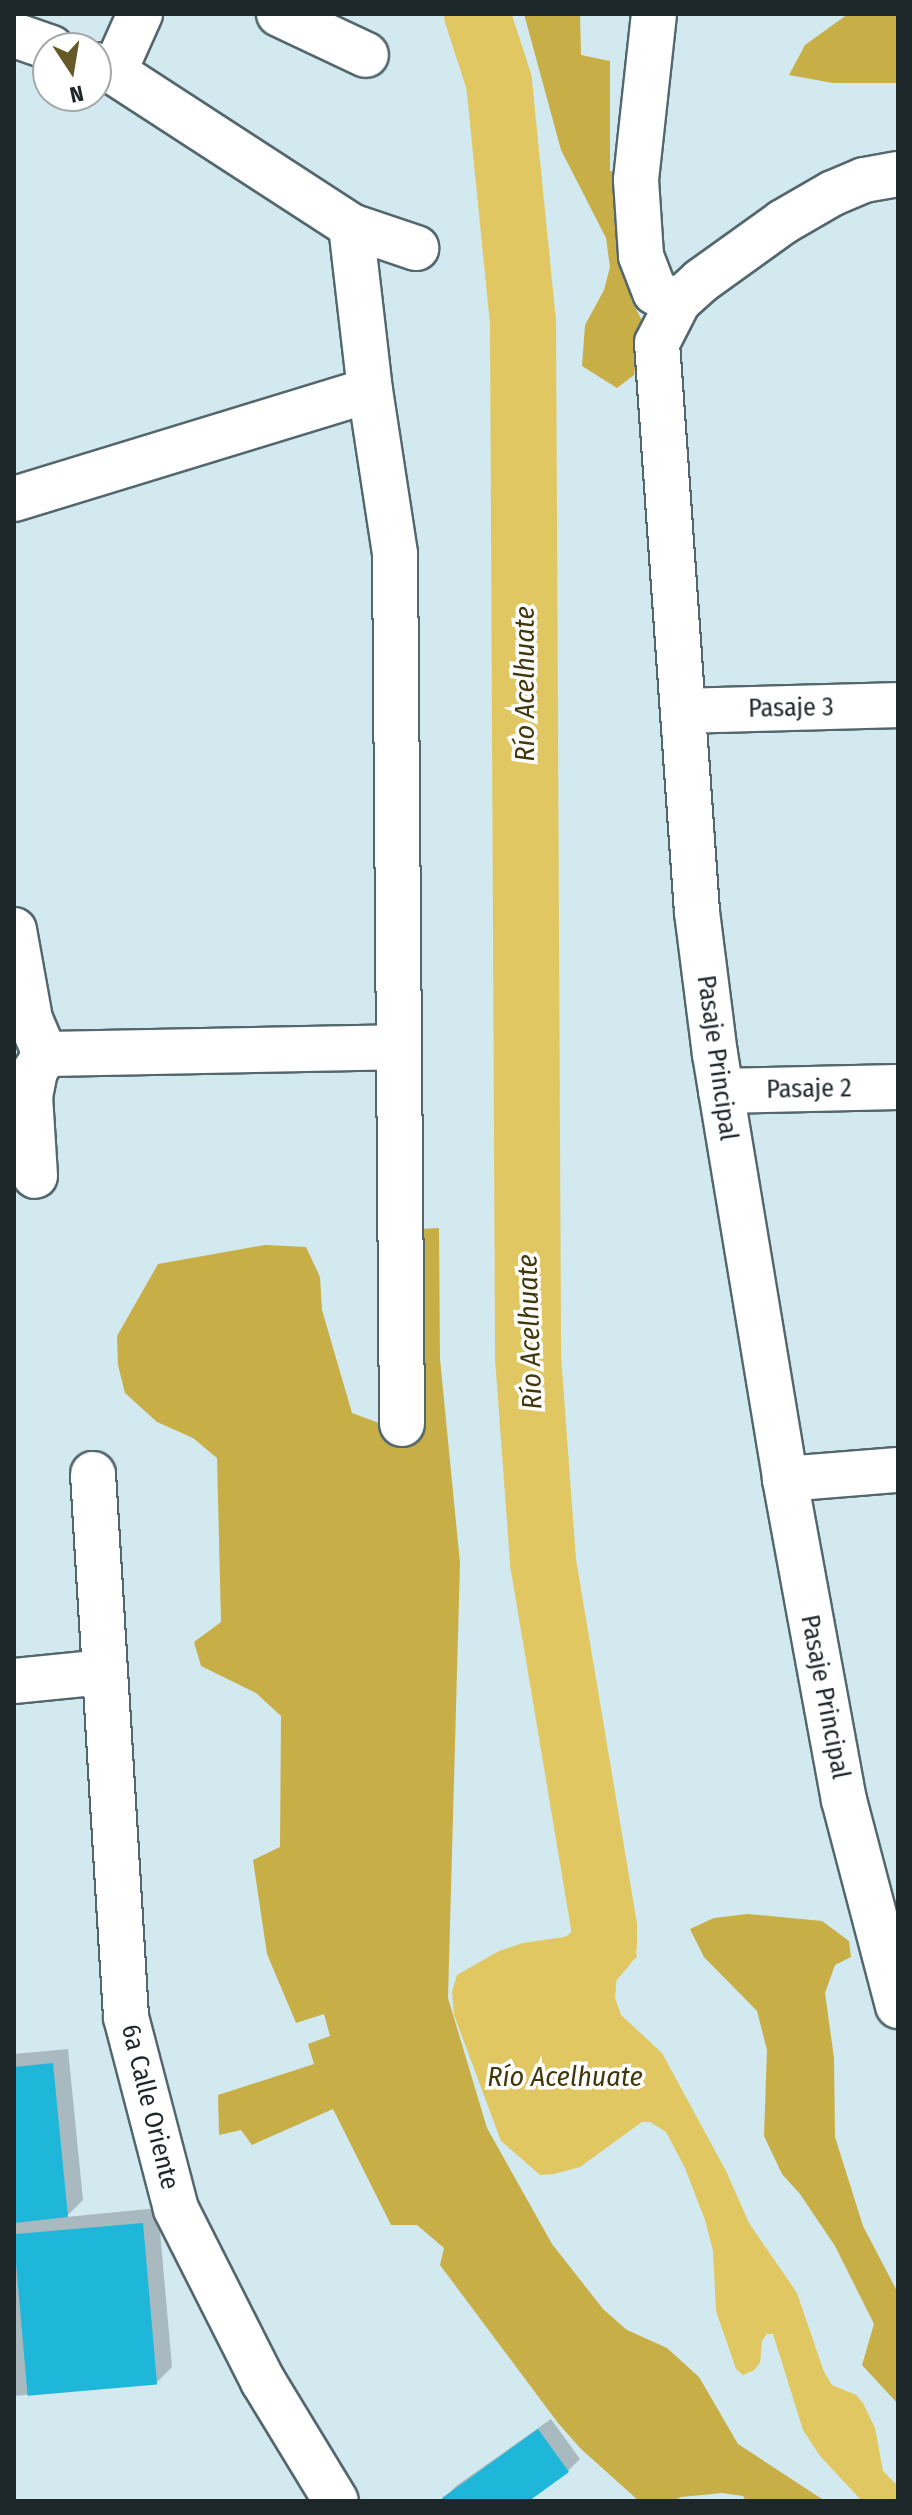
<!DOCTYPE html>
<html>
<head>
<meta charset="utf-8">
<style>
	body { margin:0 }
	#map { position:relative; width:912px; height:2515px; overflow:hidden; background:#d3e9f0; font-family:"Fira Sans Condensed",sans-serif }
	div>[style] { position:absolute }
	.forest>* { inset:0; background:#c7ae46 }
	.water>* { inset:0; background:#e0c761 }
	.shadow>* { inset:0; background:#0003 }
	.river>* { height:66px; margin:-33px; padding:0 33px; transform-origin:33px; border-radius:33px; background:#e0c761 }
	.building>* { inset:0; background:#1eb7d9; transform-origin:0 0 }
	.roads { filter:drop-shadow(2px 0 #53676d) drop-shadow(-2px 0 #53676d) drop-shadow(0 2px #53676d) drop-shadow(0 -2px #53676d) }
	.minor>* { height:44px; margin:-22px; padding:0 22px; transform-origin:22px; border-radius:22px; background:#fff }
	span { translate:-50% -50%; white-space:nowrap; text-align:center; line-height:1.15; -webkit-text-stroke:7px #fff; paint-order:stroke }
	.street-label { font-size:26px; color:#1d2628 }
	.water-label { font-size:28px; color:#42380c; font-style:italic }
	.frame { position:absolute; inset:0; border:16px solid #1d2628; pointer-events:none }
	.north { position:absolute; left:32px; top:32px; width:80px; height:80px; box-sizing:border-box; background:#fff; border:2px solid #a5a8a9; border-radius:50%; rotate:168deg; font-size:22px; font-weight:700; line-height:32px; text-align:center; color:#1d2628 }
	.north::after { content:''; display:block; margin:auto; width:28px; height:36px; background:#655925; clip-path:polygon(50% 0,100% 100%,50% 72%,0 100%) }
</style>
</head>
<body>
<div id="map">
	<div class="forest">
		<div style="clip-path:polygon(524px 14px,580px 14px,581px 55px,610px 61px,610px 171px,628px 175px,631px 300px,643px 322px,634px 375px,617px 388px,582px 366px,585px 325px,604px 290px,610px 267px,606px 238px,561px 150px)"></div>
		<div style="clip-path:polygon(848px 14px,898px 14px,898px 83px,833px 83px,789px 75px,805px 45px)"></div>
		<div style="clip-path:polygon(439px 1228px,440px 1359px,460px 1563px,448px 1998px,487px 2128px,552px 2244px,603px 2309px,627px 2330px,667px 2348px,699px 2377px,738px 2444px,825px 2501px,746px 2501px,743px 2496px,722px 2493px,681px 2497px,673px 2501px,639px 2501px,581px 2449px,558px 2423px,440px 2265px,444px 2248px,417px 2225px,391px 2225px,333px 2109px,252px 2145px,241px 2130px,219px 2135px,218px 2095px,314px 2064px,308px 2044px,330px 2036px,324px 2014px,296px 2023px,267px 1954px,253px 1860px,280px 1847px,281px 1716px,256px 1693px,201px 1666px,194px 1642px,221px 1622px,217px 1458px,193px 1438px,157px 1422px,125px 1393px,118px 1365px,117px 1336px,158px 1264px,265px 1245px,306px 1247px,320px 1277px,322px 1310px,352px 1413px,379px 1423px,417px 1430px,421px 1229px)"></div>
		<div style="clip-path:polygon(748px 1914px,822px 1921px,849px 1941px,851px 1957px,835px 1965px,825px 1993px,834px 2058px,835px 2137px,863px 2226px,898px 2293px,898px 2404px,862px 2365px,874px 2324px,835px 2246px,800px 2194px,782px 2174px,764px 2136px,767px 2050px,757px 2011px,704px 1957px,690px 1929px,714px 1918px)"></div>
	</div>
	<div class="water">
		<div style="clip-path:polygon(597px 1879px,635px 1946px,637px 1957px,617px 1973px,615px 1998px,621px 2015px,662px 2053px,726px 2171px,749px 2223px,797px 2293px,824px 2372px,832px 2385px,856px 2395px,863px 2403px,875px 2428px,883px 2471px,898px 2486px,898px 2501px,862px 2501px,820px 2456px,803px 2430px,773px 2334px,767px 2334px,762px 2341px,760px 2363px,754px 2370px,743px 2375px,736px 2369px,716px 2311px,713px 2251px,705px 2220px,685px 2168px,666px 2132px,650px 2122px,642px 2122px,580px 2167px,554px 2174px,540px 2175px,501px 2141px,454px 2015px,452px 1992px,457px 1975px,499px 1951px,523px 1943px,564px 1937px,581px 1929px)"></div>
	</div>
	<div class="shadow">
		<div style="clip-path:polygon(68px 2049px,83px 2200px,66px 2217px,158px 2208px,172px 2367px,157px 2382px,14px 2396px,14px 2054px)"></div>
		<div style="clip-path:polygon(551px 2419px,580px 2459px,568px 2471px,525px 2501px,446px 2501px,444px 2498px,456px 2486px)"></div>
	</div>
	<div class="river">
		<div style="left:477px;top:14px;width:71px;rotate:72.1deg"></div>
		<div style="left:499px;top:82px;width:240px;rotate:84.3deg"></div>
		<div style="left:523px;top:321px;width:1036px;rotate:89.72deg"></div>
		<div style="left:528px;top:1357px;width:206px;rotate:85.8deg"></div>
		<div style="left:543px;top:1562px;width:370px;rotate:80.5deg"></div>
		<div style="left:604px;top:1927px;width:17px;rotate:90deg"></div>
		<div style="left:604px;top:1944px;width:23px;rotate:130deg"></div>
	</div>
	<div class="building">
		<div style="clip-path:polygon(53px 2063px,68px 2217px,14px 2223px,14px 2067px)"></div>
		<div style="left:143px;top:2223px;width:162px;height:130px;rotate:85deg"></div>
		<div style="clip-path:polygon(538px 2429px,569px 2472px,529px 2501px,444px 2501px,442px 2498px)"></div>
	</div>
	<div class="roads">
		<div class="minor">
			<div style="left:279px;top:14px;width:96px;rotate:25.2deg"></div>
			<div style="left:654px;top:14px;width:167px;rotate:96.2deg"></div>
			<div style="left:636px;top:180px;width:76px;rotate:86.2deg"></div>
			<div style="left:641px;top:256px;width:39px;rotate:69deg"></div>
			<div style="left:655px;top:292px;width:25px;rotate:23deg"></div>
			<div style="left:14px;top:35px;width:39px;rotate:19deg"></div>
			<div style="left:96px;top:65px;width:19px;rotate:21deg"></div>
			<div style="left:114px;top:72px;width:283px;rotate:33deg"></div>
			<div style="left:351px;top:226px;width:69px;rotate:18.7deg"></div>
			<div style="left:114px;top:72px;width:64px;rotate:-65.9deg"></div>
			<div style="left:898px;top:174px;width:35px;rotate:170deg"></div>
			<div style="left:864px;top:180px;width:34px;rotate:157deg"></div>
			<div style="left:833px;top:193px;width:58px;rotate:149.9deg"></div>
			<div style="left:783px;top:222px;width:101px;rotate:144.3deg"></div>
			<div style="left:701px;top:281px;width:31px;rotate:138deg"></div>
			<div style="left:678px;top:302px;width:46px;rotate:117.1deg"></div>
			<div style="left:657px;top:343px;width:570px;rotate:85.98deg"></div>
			<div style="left:697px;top:912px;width:143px;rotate:82.8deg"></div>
			<div style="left:715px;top:1054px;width:431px;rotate:80.6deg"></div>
			<div style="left:785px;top:1479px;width:326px;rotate:79.6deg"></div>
			<div style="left:844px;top:1800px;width:213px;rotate:75.3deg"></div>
			<div style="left:351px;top:226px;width:165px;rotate:83.4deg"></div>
			<div style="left:370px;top:390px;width:166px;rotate:81.3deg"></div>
			<div style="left:395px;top:554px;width:870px;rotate:89.54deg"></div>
			<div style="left:14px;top:499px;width:372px;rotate:-17deg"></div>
			<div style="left:684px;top:711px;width:214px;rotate:-1.6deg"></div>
			<div style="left:14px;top:930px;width:90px;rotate:79.8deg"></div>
			<div style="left:30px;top:1019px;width:38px;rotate:67deg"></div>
			<div style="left:45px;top:1054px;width:20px;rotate:120deg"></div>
			<div style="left:35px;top:1071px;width:25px;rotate:101deg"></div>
			<div style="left:30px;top:1096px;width:80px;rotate:86.4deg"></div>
			<div style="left:45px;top:1054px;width:354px;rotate:-1.1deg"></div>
			<div style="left:721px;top:1091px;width:177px;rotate:-1.3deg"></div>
			<div style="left:93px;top:1474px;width:544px;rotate:86.52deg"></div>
			<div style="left:126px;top:2017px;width:198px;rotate:75.4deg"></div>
			<div style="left:176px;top:2209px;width:193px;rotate:63.2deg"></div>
			<div style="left:263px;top:2381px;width:140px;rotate:58.7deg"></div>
			<div style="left:785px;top:1479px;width:113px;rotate:-4.6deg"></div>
			<div style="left:14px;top:1681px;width:90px;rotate:-5.7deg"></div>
		</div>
	</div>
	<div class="street-label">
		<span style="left:791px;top:708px;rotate:-1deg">Pasaje 3</span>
		<span style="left:717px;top:1058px;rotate:82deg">Pasaje Principal</span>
		<span style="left:809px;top:1089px;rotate:-1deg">Pasaje 2</span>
		<span style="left:825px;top:1697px;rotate:79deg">Pasaje Principal</span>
		<span style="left:150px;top:2107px;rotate:76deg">6a Calle Oriente</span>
	</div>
	<div class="water-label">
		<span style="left:525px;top:684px;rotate:-90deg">Río Acelhuate</span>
		<span style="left:530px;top:1332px;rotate:-92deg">Río Acelhuate</span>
		<span style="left:565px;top:2077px">Río Acelhuate</span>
	</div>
	<div class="frame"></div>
	<div class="north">N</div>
</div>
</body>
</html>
